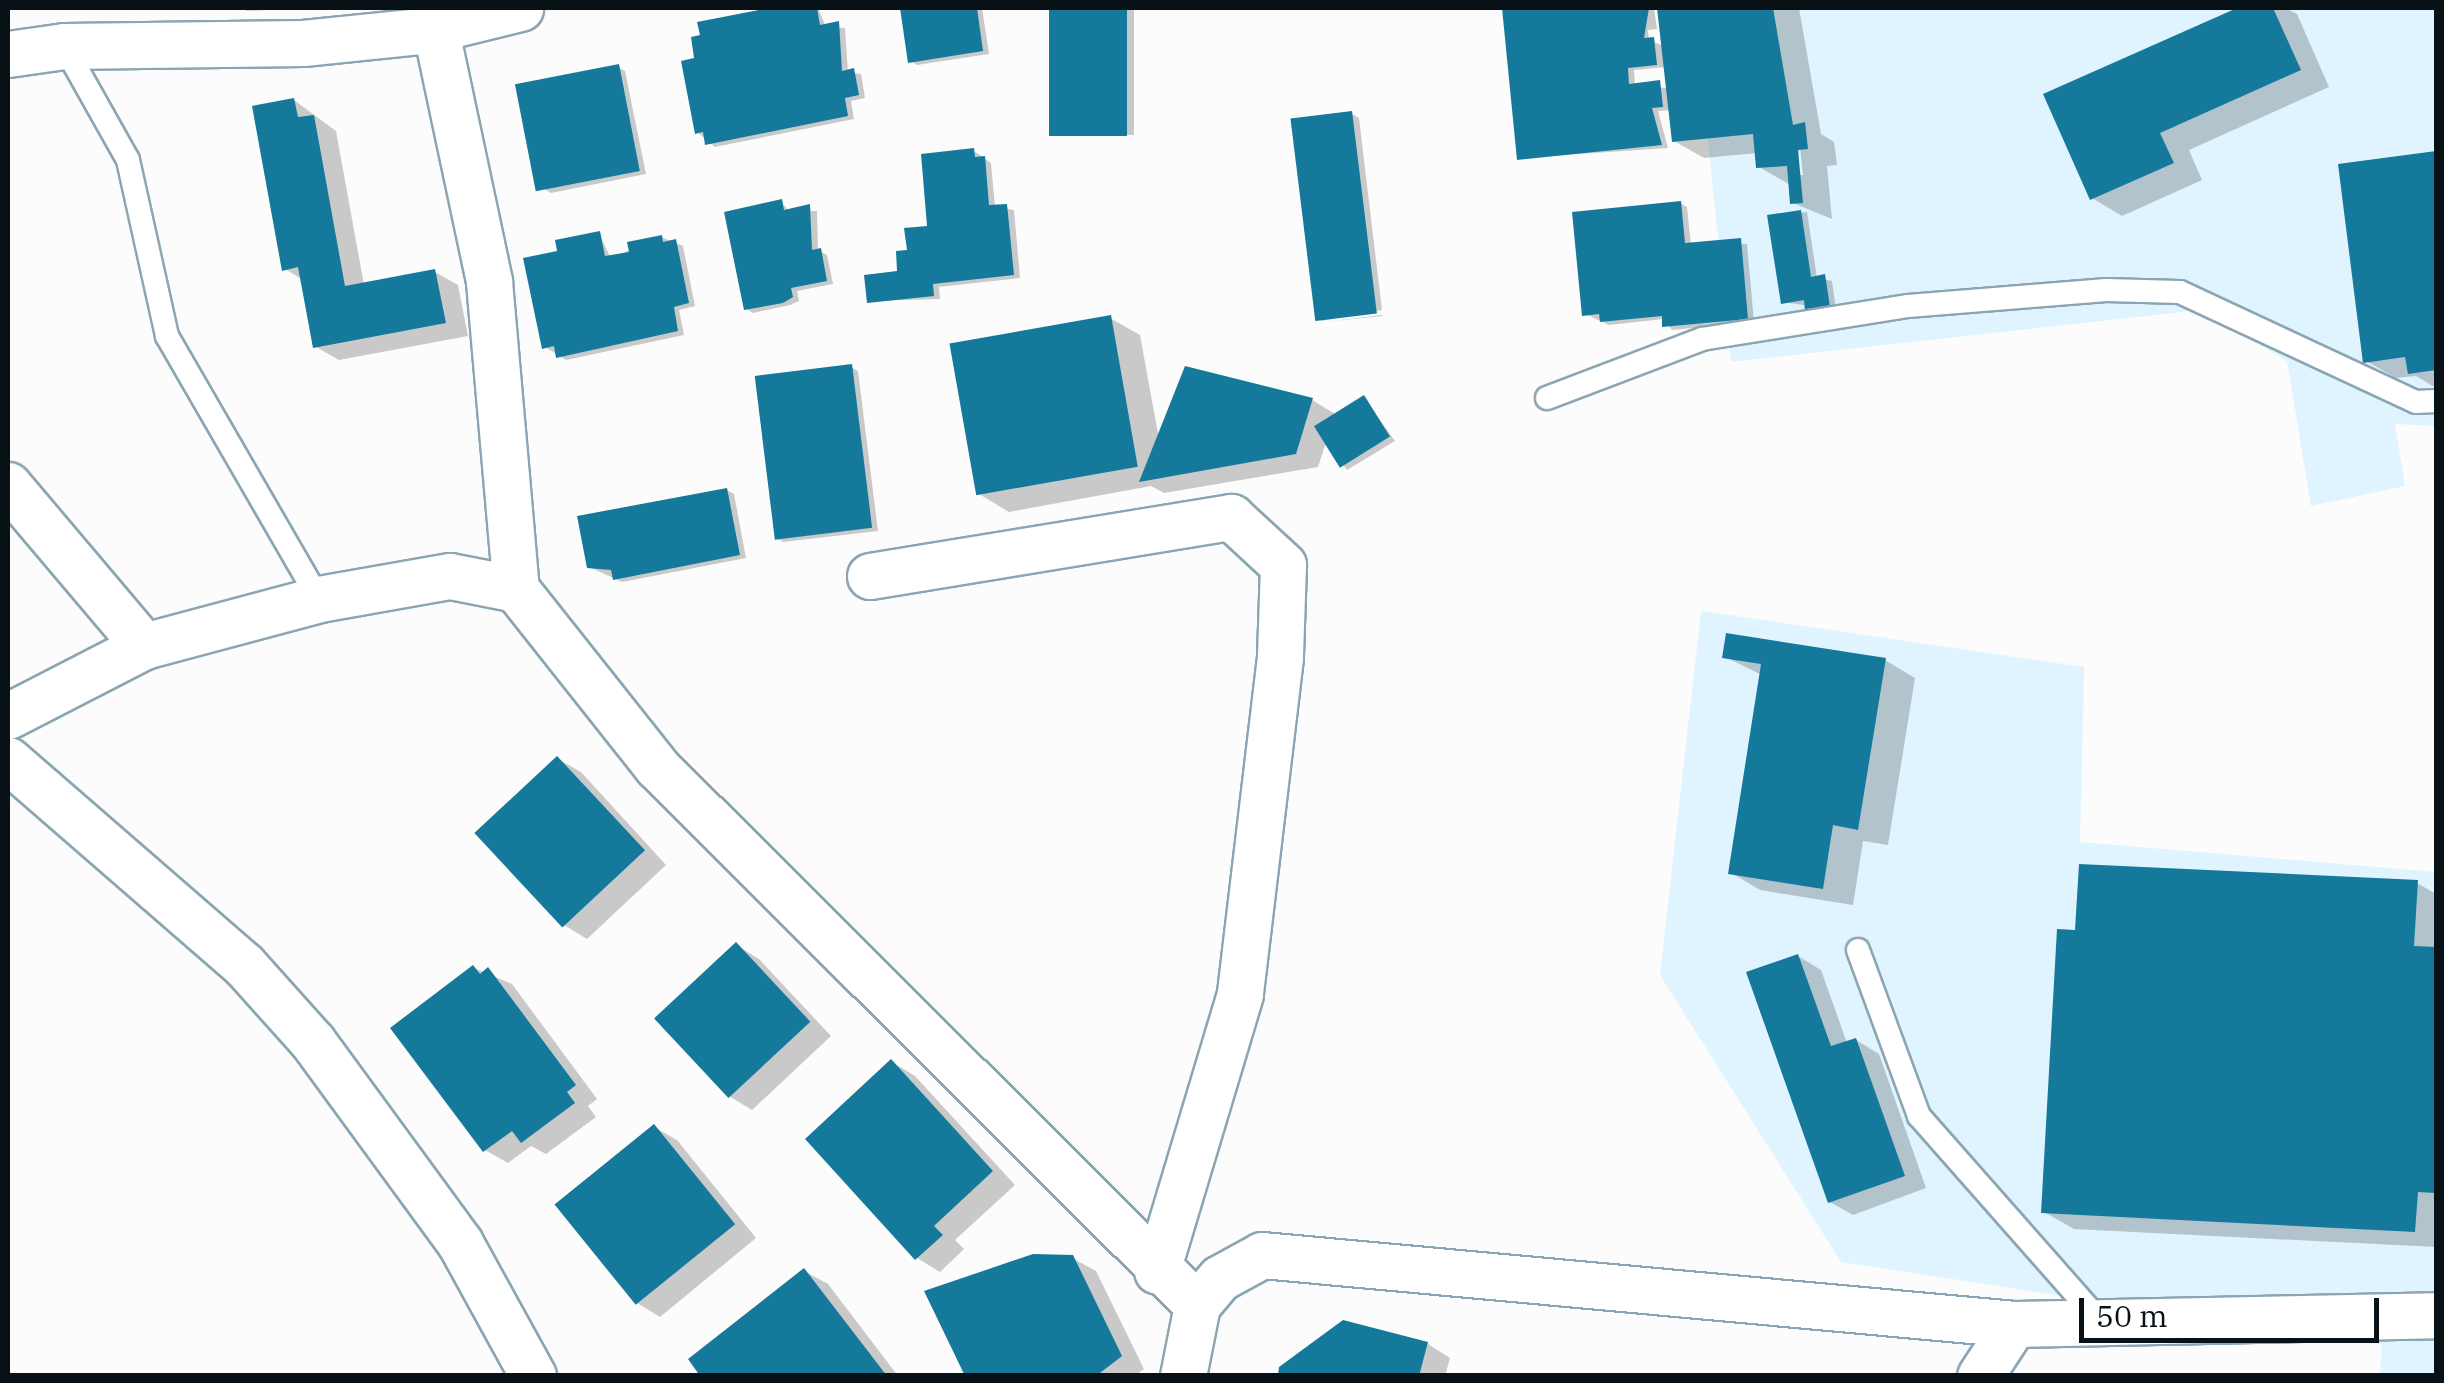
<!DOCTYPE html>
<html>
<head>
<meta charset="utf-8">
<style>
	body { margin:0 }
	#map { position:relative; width:2444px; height:1383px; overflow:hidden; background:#fcfcfc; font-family:"IBM Plex Serif",serif }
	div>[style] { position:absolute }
	.built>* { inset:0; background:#dff4ff }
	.shadow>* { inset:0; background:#0003; transform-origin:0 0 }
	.building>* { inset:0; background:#15799c; transform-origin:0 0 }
	.roads { filter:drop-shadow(2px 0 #8ba5b2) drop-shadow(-2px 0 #8ba5b2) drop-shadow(0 2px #8ba5b2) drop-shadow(0 -2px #8ba5b2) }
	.lane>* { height:22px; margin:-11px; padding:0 11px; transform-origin:11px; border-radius:11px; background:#fff }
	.street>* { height:45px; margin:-22.5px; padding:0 22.5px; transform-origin:22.5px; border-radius:22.5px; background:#fff }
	span { translate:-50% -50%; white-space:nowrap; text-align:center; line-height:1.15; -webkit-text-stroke:10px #fff; paint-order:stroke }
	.frame { position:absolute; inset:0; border:10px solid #081216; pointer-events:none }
	.scale { position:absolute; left:2079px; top:1298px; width:300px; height:45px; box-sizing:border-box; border:5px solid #081216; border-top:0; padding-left:12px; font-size:30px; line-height:35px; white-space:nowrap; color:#081216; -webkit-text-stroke:8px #fff; paint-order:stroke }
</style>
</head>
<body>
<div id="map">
	<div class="built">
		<div style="clip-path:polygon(1694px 8px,2436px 8px,2436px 426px,2395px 424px,2405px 486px,2311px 506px,2287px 361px,2201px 310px,1731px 362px)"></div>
		<div style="clip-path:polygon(1701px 611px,2084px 667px,2080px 842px,2436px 872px,2436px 1375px,2380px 1375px,2382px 1345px,1841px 1262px,1660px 975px)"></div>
	</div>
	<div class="shadow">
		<div style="clip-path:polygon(242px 8px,305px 8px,247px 11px)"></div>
		<div style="clip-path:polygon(781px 8px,818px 8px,826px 27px,845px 28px,848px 72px,861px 74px,865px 98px,851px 101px,854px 119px,715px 147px,697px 132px,700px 24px)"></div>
		<div style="clip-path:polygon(902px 8px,982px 8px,989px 54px,917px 65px,911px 61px)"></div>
		<div style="left:1051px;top:8px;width:83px;height:127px"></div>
		<div style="clip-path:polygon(evenodd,1504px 8px,1654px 8px,1657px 29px,1648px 30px,1649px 40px,1664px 46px,1659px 8px,1799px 8px,1821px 134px,1834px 142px,1837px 165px,1827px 166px,1832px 219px,1793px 203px,1789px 184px,1759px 167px,1757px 153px,1704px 158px,1674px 141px,1671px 110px,1658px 111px,1668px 148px,1519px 158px,1504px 8px,1666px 67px,1668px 88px,1635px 86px,1634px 70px,1666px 67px,1504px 8px,1799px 137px,1803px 175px,1798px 175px,1799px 137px)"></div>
		<div style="clip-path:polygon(2243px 8px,2285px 8px,2297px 14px,2329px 87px,2189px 150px,2202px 180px,2122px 216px,2092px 198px,2047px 96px)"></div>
		<div style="clip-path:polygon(618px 67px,625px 71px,646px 174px,551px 193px,544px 189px)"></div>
		<div style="clip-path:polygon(294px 100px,336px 131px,364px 285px,435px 272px,458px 285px,468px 336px,339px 360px,316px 347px,303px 280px,285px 269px)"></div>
		<div style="clip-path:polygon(1352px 114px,1359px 118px,1382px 310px,1321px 321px)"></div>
		<div style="clip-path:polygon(974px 151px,991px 163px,995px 207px,1014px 210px,1020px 278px,939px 287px,940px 299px,869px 301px,900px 273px)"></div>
		<div style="clip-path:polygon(2436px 154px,2436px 388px,2416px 376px,2396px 378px,2366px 361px,2340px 167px)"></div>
		<div style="clip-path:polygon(781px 202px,789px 211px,817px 211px,818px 250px,827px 255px,833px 284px,797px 291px,799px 301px,790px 305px,753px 313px,746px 309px)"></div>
		<div style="clip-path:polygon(1680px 203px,1687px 207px,1691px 245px,1747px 244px,1754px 322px,1672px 330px,1664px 319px,1609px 325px,1585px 314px)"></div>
		<div style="clip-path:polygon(1807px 212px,1817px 278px,1832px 281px,1836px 310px,1783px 302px,1770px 217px)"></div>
		<div style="clip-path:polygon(599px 234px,611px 258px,661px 237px,683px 246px,695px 306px,679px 310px,684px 335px,566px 360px,545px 347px,560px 253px)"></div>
		<div style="clip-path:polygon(1382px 315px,1383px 316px,1323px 322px)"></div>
		<div style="clip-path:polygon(1110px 318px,1140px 335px,1159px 439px,1312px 400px,1335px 414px,1332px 421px,1364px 398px,1395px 441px,1347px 470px,1326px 442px,1318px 467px,1164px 493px,1151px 486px,1009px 512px,979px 494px)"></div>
		<div style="clip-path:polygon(851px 367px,858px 371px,878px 531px,783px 542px,777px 538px)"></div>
		<div style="clip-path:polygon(727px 490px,734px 494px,746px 558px,622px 582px,589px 567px)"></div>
		<div style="clip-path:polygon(1725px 657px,1885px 660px,1915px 678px,1888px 845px,1863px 841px,1853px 905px,1760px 890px,1730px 872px,1762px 675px)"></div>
		<div style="clip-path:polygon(558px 759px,581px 772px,666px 865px,587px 939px,564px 925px)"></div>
		<div style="clip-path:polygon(2417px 883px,2436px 894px,2436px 1247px,2074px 1229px,2044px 1212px,2077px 932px)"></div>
		<div style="clip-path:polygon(736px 945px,759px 959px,831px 1036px,752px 1110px,729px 1096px)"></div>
		<div style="clip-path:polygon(1798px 956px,1821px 970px,1847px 1043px,1856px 1040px,1879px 1054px,1926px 1188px,1853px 1215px,1830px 1202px)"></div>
		<div style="clip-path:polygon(474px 968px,512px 984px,597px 1099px,588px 1106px,596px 1117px,546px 1154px,531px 1146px,508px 1163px,485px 1150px)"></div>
		<div style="clip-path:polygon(892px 1062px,915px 1076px,1015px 1185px,955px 1240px,964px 1249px,940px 1272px,917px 1258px)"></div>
		<div style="clip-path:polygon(654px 1127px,677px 1140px,756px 1238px,660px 1317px,637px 1303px)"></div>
		<div style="clip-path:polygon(1072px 1258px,1096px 1271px,1144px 1369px,1134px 1376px,967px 1376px)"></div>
		<div style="clip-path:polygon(804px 1271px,828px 1284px,898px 1376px,703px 1376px)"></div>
		<div style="clip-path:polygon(1344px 1322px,1428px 1344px,1450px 1358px,1445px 1376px,1280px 1376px)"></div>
	</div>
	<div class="building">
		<div style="clip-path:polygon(769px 8px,817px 8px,820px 25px,839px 21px,842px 71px,854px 68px,859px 95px,845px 98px,848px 116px,705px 145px,703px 132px,695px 134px,681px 61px,694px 58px,691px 37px,700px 35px,697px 22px)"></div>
		<div style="clip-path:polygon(900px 8px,977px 8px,983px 51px,908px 63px)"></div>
		<div style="left:1049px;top:8px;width:78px;height:128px"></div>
		<div style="clip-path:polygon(1502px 8px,1649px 8px,1644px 38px,1654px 37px,1657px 65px,1628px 68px,1629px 84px,1660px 80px,1663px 107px,1652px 108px,1662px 145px,1517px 160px)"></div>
		<div style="clip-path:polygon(1657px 8px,1773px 8px,1793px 125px,1805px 122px,1808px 149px,1798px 150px,1803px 203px,1790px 204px,1787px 166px,1756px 168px,1753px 134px,1672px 142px)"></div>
		<div style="clip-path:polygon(2237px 8px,2273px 8px,2301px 70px,2160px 133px,2174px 163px,2090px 200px,2043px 94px)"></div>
		<div style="left:619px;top:64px;width:109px;height:106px;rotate:79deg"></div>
		<div style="clip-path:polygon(294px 98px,298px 117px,314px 115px,345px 286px,435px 269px,446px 323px,313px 348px,298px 267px,282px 271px,252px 106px)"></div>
		<div style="left:1352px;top:111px;width:204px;height:62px;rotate:83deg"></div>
		<div style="clip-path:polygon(974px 148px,975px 157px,985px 156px,989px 205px,1007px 204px,1014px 275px,933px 284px,934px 296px,867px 303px,864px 275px,897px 271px,896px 251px,907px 250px,904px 228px,927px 226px,921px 154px)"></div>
		<div style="clip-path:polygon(2436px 151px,2436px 370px,2408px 374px,2405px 357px,2363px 363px,2338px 164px)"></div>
		<div style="clip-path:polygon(782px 199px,784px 210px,810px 204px,812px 250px,821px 248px,827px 281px,791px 288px,793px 297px,783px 303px,744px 310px,724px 212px)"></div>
		<div style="clip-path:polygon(1681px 201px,1685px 243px,1741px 238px,1748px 319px,1662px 327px,1662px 316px,1600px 322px,1599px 314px,1582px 316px,1572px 212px)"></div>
		<div style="clip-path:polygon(1801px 210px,1811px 277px,1825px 274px,1830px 307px,1805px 312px,1804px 300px,1781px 304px,1767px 215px)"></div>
		<div style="clip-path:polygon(600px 231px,605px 256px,629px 252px,627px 242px,662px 235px,663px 242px,676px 239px,689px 303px,674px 307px,678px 331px,556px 358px,554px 346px,542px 349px,523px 258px,557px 251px,555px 240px)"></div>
		<div style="left:1111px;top:315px;width:154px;height:164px;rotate:80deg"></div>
		<div style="left:852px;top:364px;width:165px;height:98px;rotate:83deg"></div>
		<div style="clip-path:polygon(1185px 366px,1313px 398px,1296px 454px,1139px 482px)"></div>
		<div style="left:1364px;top:395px;width:49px;height:59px;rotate:58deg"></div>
		<div style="clip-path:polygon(727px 488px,740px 555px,613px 580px,611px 570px,587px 568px,577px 516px)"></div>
		<div style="clip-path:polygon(1726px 633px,1886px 658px,1858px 830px,1833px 825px,1823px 889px,1728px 874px,1761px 664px,1722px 658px)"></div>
		<div style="left:557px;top:756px;width:129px;height:113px;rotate:47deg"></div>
		<div style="clip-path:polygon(2079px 864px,2418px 880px,2414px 946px,2436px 947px,2436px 1193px,2418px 1192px,2415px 1232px,2041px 1213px,2057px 929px,2075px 930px)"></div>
		<div style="left:736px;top:942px;width:109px;height:112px;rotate:47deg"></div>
		<div style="clip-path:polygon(1798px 954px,1831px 1046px,1856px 1038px,1905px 1176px,1828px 1203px,1746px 972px)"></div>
		<div style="clip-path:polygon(473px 965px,480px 974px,488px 967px,576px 1085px,567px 1092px,575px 1103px,521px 1143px,512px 1131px,483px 1152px,390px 1028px)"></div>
		<div style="clip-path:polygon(891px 1059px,993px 1171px,934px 1226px,943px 1235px,915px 1260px,805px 1139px)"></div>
		<div style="left:654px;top:1124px;width:129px;height:128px;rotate:51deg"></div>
		<div style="clip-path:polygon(1033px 1254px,1073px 1255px,1122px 1356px,1096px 1376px,965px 1376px,924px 1291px)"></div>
		<div style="clip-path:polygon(804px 1268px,887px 1376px,700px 1376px,688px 1359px)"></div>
		<div style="clip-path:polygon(1343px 1320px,1428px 1342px,1419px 1376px,1278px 1376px,1279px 1367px)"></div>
	</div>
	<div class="roads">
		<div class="lane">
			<div style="left:64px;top:46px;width:131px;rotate:60.7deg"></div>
			<div style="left:128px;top:160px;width:180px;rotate:77.5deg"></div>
			<div style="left:167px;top:336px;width:304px;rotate:60deg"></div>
			<div style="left:1547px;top:398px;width:166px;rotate:-20.8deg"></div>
			<div style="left:1702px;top:339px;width:209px;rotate:-9.1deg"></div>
			<div style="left:1908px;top:306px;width:199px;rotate:-4.6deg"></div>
			<div style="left:2106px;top:290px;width:74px;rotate:1.5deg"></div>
			<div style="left:2180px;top:292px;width:260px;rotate:25deg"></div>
			<div style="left:2416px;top:402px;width:20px;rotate:-3deg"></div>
			<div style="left:1858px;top:950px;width:177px;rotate:69.8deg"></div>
			<div style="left:1919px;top:1116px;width:268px;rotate:48.6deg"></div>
		</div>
		<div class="street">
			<div style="left:431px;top:8px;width:280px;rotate:78deg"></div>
			<div style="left:489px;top:282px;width:308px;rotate:85deg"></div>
			<div style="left:8px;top:54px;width:57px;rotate:-8.1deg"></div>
			<div style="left:64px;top:46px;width:239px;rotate:-0.7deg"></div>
			<div style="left:303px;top:43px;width:129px;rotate:-5.8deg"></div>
			<div style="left:431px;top:30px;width:92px;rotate:-13.9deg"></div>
			<div style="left:8px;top:485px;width:211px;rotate:49.8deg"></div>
			<div style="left:144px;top:646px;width:181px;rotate:-15deg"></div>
			<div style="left:319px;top:599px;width:133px;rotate:-10deg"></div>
			<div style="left:450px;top:576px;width:67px;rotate:11.1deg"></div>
			<div style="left:516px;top:589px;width:227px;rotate:51.6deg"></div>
			<div style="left:657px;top:767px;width:762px;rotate:44.89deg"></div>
			<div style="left:870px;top:576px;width:366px;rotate:-9.3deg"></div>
			<div style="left:1231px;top:517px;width:71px;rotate:42.7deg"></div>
			<div style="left:1283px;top:565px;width:92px;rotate:91.9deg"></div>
			<div style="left:1280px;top:657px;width:339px;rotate:96.8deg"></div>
			<div style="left:1240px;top:994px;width:289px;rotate:106.7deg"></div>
			<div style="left:8px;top:716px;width:153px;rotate:-27.2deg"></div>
			<div style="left:8px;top:760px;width:313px;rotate:41deg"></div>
			<div style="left:244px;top:965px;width:103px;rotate:48.1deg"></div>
			<div style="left:313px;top:1042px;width:249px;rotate:53.8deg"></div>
			<div style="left:460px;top:1243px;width:152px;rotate:61.2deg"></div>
			<div style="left:1183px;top:1376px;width:72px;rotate:-78.8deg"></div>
			<div style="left:1197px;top:1305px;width:35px;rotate:-50deg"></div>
			<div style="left:1220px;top:1278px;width:48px;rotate:-28.7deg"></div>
			<div style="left:1262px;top:1255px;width:755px;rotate:5.24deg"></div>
			<div style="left:2014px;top:1324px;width:422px;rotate:-1.2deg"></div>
			<div style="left:1980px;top:1376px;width:62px;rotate:-56.8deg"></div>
		</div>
	</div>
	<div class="frame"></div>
	<div class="scale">50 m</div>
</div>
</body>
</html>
